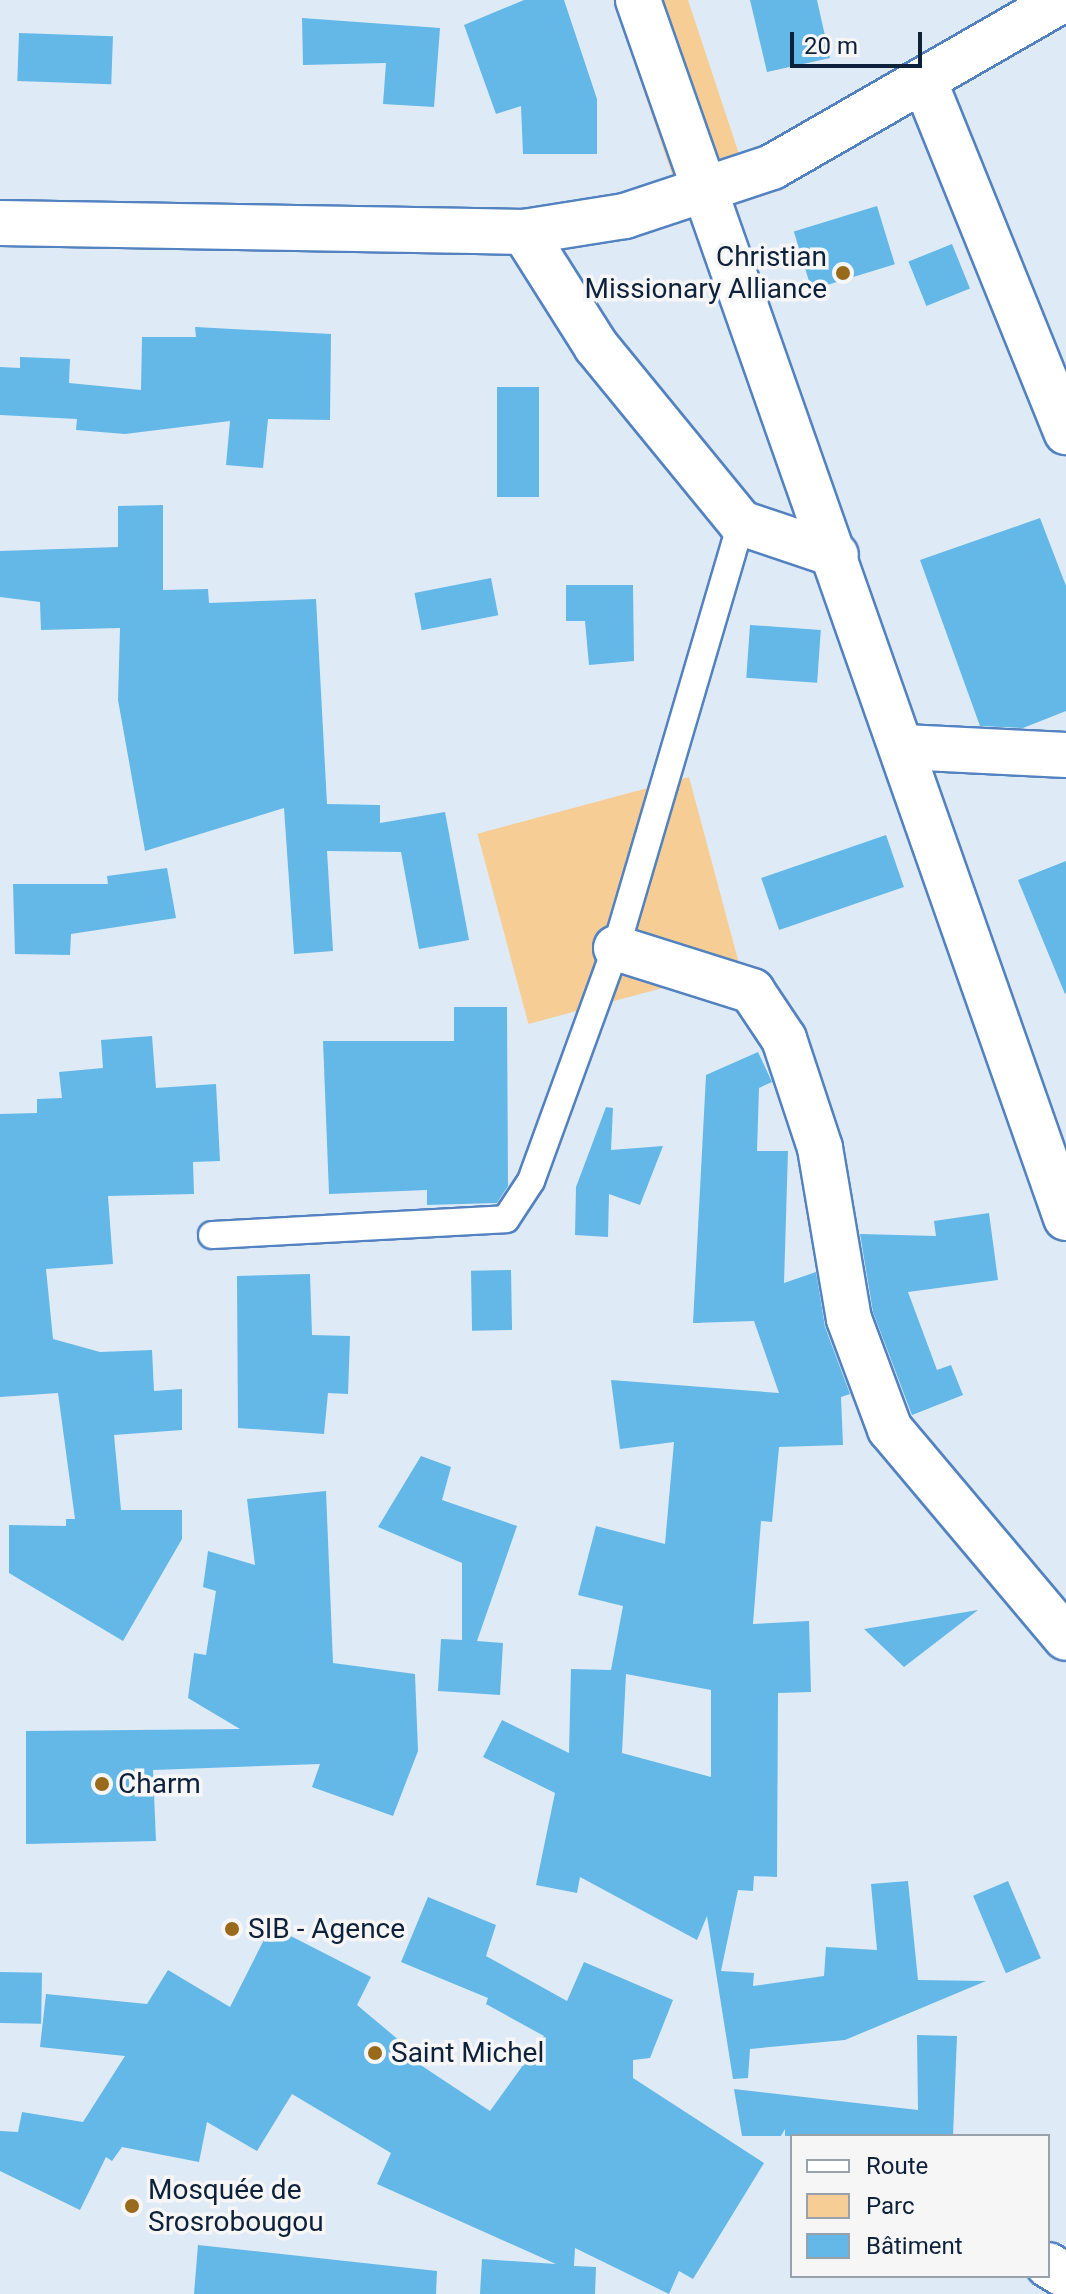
<!DOCTYPE html>
<html>
<head>
<meta charset="utf-8">
<style>
	body { margin:0 }
	#map { position:relative; width:1066px; height:2294px; overflow:hidden; background:#dfeaf7; font-family:Roboto,sans-serif }
	div>[style] { position:absolute }
	.green>* { inset:0; background:#f6cd94; transform-origin:0 0 }
	.building>* { inset:0; background:#63b8e8; transform-origin:0 0 }
	.roads { filter:drop-shadow(2px 0 #5382c0) drop-shadow(-2px 0 #5382c0) drop-shadow(0 2px #5382c0) drop-shadow(0 -2px #5382c0) }
	.service>* { height:26px; margin:-13px; padding:0 13px; transform-origin:13px; border-radius:13px; background:#fff }
	.minor>* { height:44px; margin:-22px; padding:0 22px; transform-origin:22px; border-radius:22px; background:#fff }
	.dots>* { width:22px; height:22px; translate:-50% -50%; box-sizing:border-box; border:4px solid #f6f6f6; border-radius:50% }
	span { translate:-50% -50%; white-space:nowrap; text-align:center; line-height:1.15; -webkit-text-stroke:7px #f6f6f6; paint-order:stroke }
	.poi-label { font-size:28px; color:#0e213a }
	.right { translate:-100% -50%; text-align:right }
	.left { translate:0 -50%; text-align:left }
	.legend { position:absolute; left:790px; top:2134px; width:260px; height:144px; box-sizing:border-box; background:#f6f6f6; border:2px solid #99a1ab; margin:0; padding:10px 14px; list-style:none; font-size:24px; color:#0e213a }
	.legend li { display:flex; align-items:center; gap:16px; height:40px }
	.legend b { width:40px; border:2px solid #99a1ab }
	.scale { position:absolute; left:790px; top:32px; width:132px; height:36px; box-sizing:border-box; border:4px solid #0e213a; border-top:0; padding-left:10px; font-size:24px; line-height:28px; white-space:nowrap; color:#0e213a; -webkit-text-stroke:6px #f6f6f6; paint-order:stroke }
</style>
</head>
<body>
<div id="map">
	<div class="green">
		<div style="clip-path:polygon(613px 0,688px 0,740px 157px,680px 198px)"></div>
		<div style="left:689px;top:777px;width:197px;height:219px;rotate:75deg"></div>
	</div>
	<div class="building">
		<div style="clip-path:polygon(524px 0,564px 0,597px 99px,597px 154px,523px 154px,521px 106px,496px 114px,464px 25px)"></div>
		<div style="clip-path:polygon(750px 0,817px 0,830px 58px,767px 72px)"></div>
		<div style="clip-path:polygon(302px 18px,440px 28px,434px 107px,383px 104px,386px 63px,303px 65px)"></div>
		<div style="left:19px;top:33px;width:94px;height:48px;rotate:2deg"></div>
		<div style="left:877px;top:206px;width:61px;height:87px;rotate:73deg"></div>
		<div style="left:952px;top:244px;width:48px;height:47px;rotate:68deg"></div>
		<div style="clip-path:polygon(195px 327px,331px 334px,330px 420px,268px 419px,263px 468px,226px 465px,230px 421px,125px 434px,76px 430px,77px 419px,0 415px,0 367px,20px 368px,20px 357px,70px 359px,69px 383px,141px 390px,142px 337px,196px 337px)"></div>
		<div style="left:497px;top:387px;width:42px;height:110px"></div>
		<div style="clip-path:polygon(163px 505px,163px 590px,208px 589px,209px 603px,316px 599px,327px 804px,380px 805px,380px 823px,445px 812px,469px 940px,419px 949px,401px 852px,327px 851px,333px 951px,294px 954px,284px 808px,145px 851px,118px 700px,120px 628px,41px 630px,40px 602px,0 597px,0 551px,118px 547px,118px 506px)"></div>
		<div style="clip-path:polygon(1040px 518px,1066px 586px,1066px 711px,1023px 728px,980px 726px,920px 560px)"></div>
		<div style="left:491px;top:578px;width:38px;height:78px;rotate:79deg"></div>
		<div style="clip-path:polygon(566px 585px,633px 585px,634px 661px,589px 665px,585px 621px,566px 621px)"></div>
		<div style="left:750px;top:625px;width:71px;height:53px;rotate:4deg"></div>
		<div style="left:886px;top:835px;width:55px;height:132px;rotate:71deg"></div>
		<div style="clip-path:polygon(1066px 861px,1066px 993px,1065px 994px,1018px 880px)"></div>
		<div style="clip-path:polygon(167px 868px,176px 918px,71px 934px,70px 955px,15px 954px,13px 884px,108px 884px,107px 876px)"></div>
		<div style="clip-path:polygon(454px 1007px,507px 1007px,508px 1186px,497px 1203px,427px 1205px,427px 1190px,329px 1194px,323px 1041px,454px 1041px)"></div>
		<div style="clip-path:polygon(152px 1036px,156px 1088px,216px 1084px,220px 1161px,193px 1162px,194px 1194px,108px 1196px,113px 1264px,46px 1269px,53px 1339px,100px 1352px,152px 1350px,154px 1391px,182px 1389px,182px 1430px,114px 1435px,121px 1510px,182px 1510px,182px 1539px,123px 1641px,9px 1573px,9px 1525px,66px 1526px,66px 1519px,75px 1519px,58px 1393px,0 1397px,0 1114px,37px 1113px,37px 1099px,62px 1098px,59px 1072px,103px 1068px,101px 1040px)"></div>
		<div style="clip-path:polygon(evenodd,758px 1052px,772px 1082px,759px 1088px,757px 1151px,788px 1151px,784px 1283px,816px 1272px,825px 1327px,850px 1394px,841px 1397px,843px 1445px,779px 1447px,772px 1522px,761px 1521px,753px 1624px,809px 1621px,811px 1692px,778px 1693px,777px 1877px,754px 1876px,753px 1891px,738px 1890px,721px 1971px,754px 1973px,753px 1986px,824px 1976px,826px 1947px,877px 1950px,871px 1884px,908px 1881px,918px 1980px,986px 1981px,845px 2040px,750px 2049px,748px 2078px,733px 2079px,707px 1916px,697px 1940px,580px 1877px,577px 1893px,536px 1885px,555px 1793px,483px 1757px,502px 1720px,569px 1753px,571px 1669px,611px 1670px,623px 1606px,578px 1595px,596px 1526px,665px 1544px,674px 1442px,620px 1449px,611px 1380px,779px 1393px,754px 1321px,693px 1323px,706px 1075px,758px 1052px,626px 1674px,711px 1690px,711px 1777px,622px 1753px,626px 1674px)"></div>
		<div style="clip-path:polygon(606px 1107px,613px 1108px,611px 1150px,663px 1146px,640px 1205px,609px 1194px,608px 1237px,575px 1235px,576px 1187px)"></div>
		<div style="clip-path:polygon(989px 1213px,998px 1280px,908px 1292px,937px 1370px,951px 1365px,963px 1395px,912px 1415px,873px 1312px,860px 1234px,936px 1236px,934px 1221px)"></div>
		<div style="left:511px;top:1270px;width:60px;height:40px;rotate:89deg"></div>
		<div style="clip-path:polygon(310px 1274px,312px 1335px,350px 1336px,348px 1394px,328px 1393px,324px 1434px,238px 1428px,237px 1276px)"></div>
		<div style="clip-path:polygon(421px 1456px,451px 1467px,442px 1500px,517px 1526px,477px 1641px,503px 1643px,500px 1695px,438px 1691px,441px 1639px,462px 1640px,462px 1563px,378px 1527px)"></div>
		<div style="clip-path:polygon(326px 1491px,333px 1663px,415px 1674px,418px 1751px,393px 1816px,312px 1787px,320px 1764px,153px 1770px,156px 1841px,26px 1844px,26px 1731px,240px 1729px,188px 1698px,194px 1653px,206px 1655px,216px 1591px,203px 1587px,208px 1551px,255px 1565px,247px 1499px)"></div>
		<div style="clip-path:polygon(978px 1610px,904px 1667px,864px 1629px)"></div>
		<div style="left:1008px;top:1881px;width:84px;height:38px;rotate:67deg"></div>
		<div style="clip-path:polygon(428px 1897px,496px 1925px,486px 1956px,567px 2001px,584px 1962px,673px 2000px,650px 2058px,633px 2060px,633px 2078px,764px 2163px,693px 2279px,679px 2271px,669px 2294px,575px 2248px,574px 2266px,596px 2267px,595px 2294px,480px 2294px,482px 2259px,556px 2264px,377px 2184px,391px 2153px,292px 2094px,257px 2151px,207px 2122px,199px 2162px,122px 2147px,112px 2161px,106px 2157px,80px 2210px,0 2171px,0 2131px,18px 2132px,22px 2112px,83px 2122px,125px 2056px,40px 2047px,46px 1994px,147px 2004px,168px 1970px,230px 2007px,271px 1926px,371px 1977px,357px 2005px,419px 2057px,416px 2062px,490px 2111px,544px 2036px,486px 2004px,488px 1998px,401px 1962px)"></div>
		<div style="left:0;top:1972px;width:42px;height:51px;rotate:1deg"></div>
		<div style="clip-path:polygon(917px 2035px,957px 2036px,953px 2136px,785px 2136px,785px 2129px,781px 2136px,742px 2136px,734px 2089px,918px 2110px)"></div>
		<div style="clip-path:polygon(198px 2245px,437px 2271px,436px 2294px,194px 2294px)"></div>
	</div>
	<div class="roads">
		<div class="service">
			<div style="left:212px;top:1235px;width:294px;rotate:-3.1deg"></div>
			<div style="left:506px;top:1219px;width:45px;rotate:-56.7deg"></div>
			<div style="left:531px;top:1181px;width:248px;rotate:-70deg"></div>
			<div style="left:616px;top:948px;width:443px;rotate:-73.6deg"></div>
		</div>
		<div class="minor">
			<div style="left:638px;top:0;width:1291px;rotate:70.64deg"></div>
			<div style="left:924px;top:80px;width:380px;rotate:68deg"></div>
			<div style="left:0;top:223px;width:524px;rotate:0.98deg"></div>
			<div style="left:524px;top:232px;width:102px;rotate:-9deg"></div>
			<div style="left:625px;top:216px;width:155px;rotate:-18.4deg"></div>
			<div style="left:772px;top:167px;width:336px;rotate:-29.9deg"></div>
			<div style="left:524px;top:232px;width:135px;rotate:57.7deg"></div>
			<div style="left:596px;top:346px;width:229px;rotate:50.7deg"></div>
			<div style="left:741px;top:523px;width:100px;rotate:18.6deg"></div>
			<div style="left:904px;top:747px;width:162px;rotate:2.8deg"></div>
			<div style="left:616px;top:948px;width:143px;rotate:17.5deg"></div>
			<div style="left:752px;top:991px;width:58px;rotate:56.3deg"></div>
			<div style="left:784px;top:1039px;width:115px;rotate:71.7deg"></div>
			<div style="left:820px;top:1148px;width:173px;rotate:80.4deg"></div>
			<div style="left:849px;top:1319px;width:117px;rotate:69.6deg"></div>
			<div style="left:890px;top:1429px;width:273px;rotate:49.9deg"></div>
			<div style="left:1048px;top:2265px;width:21px;rotate:31deg"></div>
		</div>
	</div>
	<div class="dots">
		<div style="left:843px;top:273px;background:#996a1b"></div>
		<div style="left:102px;top:1784px;background:#996a1b"></div>
		<div style="left:232px;top:1929px;background:#996a1b"></div>
		<div style="left:375px;top:2053px;background:#996a1b"></div>
		<div style="left:132px;top:2206px;background:#996a1b"></div>
	</div>
	<div class="poi-label">
		<span class="right" style="left:827px;top:273px">Christian<br>Missionary Alliance</span>
		<span class="left" style="left:118px;top:1784px">Charm</span>
		<span class="left" style="left:248px;top:1929px">SIB - Agence</span>
		<span class="left" style="left:391px;top:2053px">Saint Michel</span>
		<span class="left" style="left:148px;top:2206px">Mosquée de<br>Srosrobougou</span>
	</div>
	<ul class="legend">
	<li><b style="height:10px;background:#fff"></b>Route</li>
	<li><b style="height:22px;background:#f6cd94"></b>Parc</li>
	<li><b style="height:22px;background:#63b8e8"></b>Bâtiment</li>
	</ul>
	<div class="scale">20 m</div>
</div>
</body>
</html>
